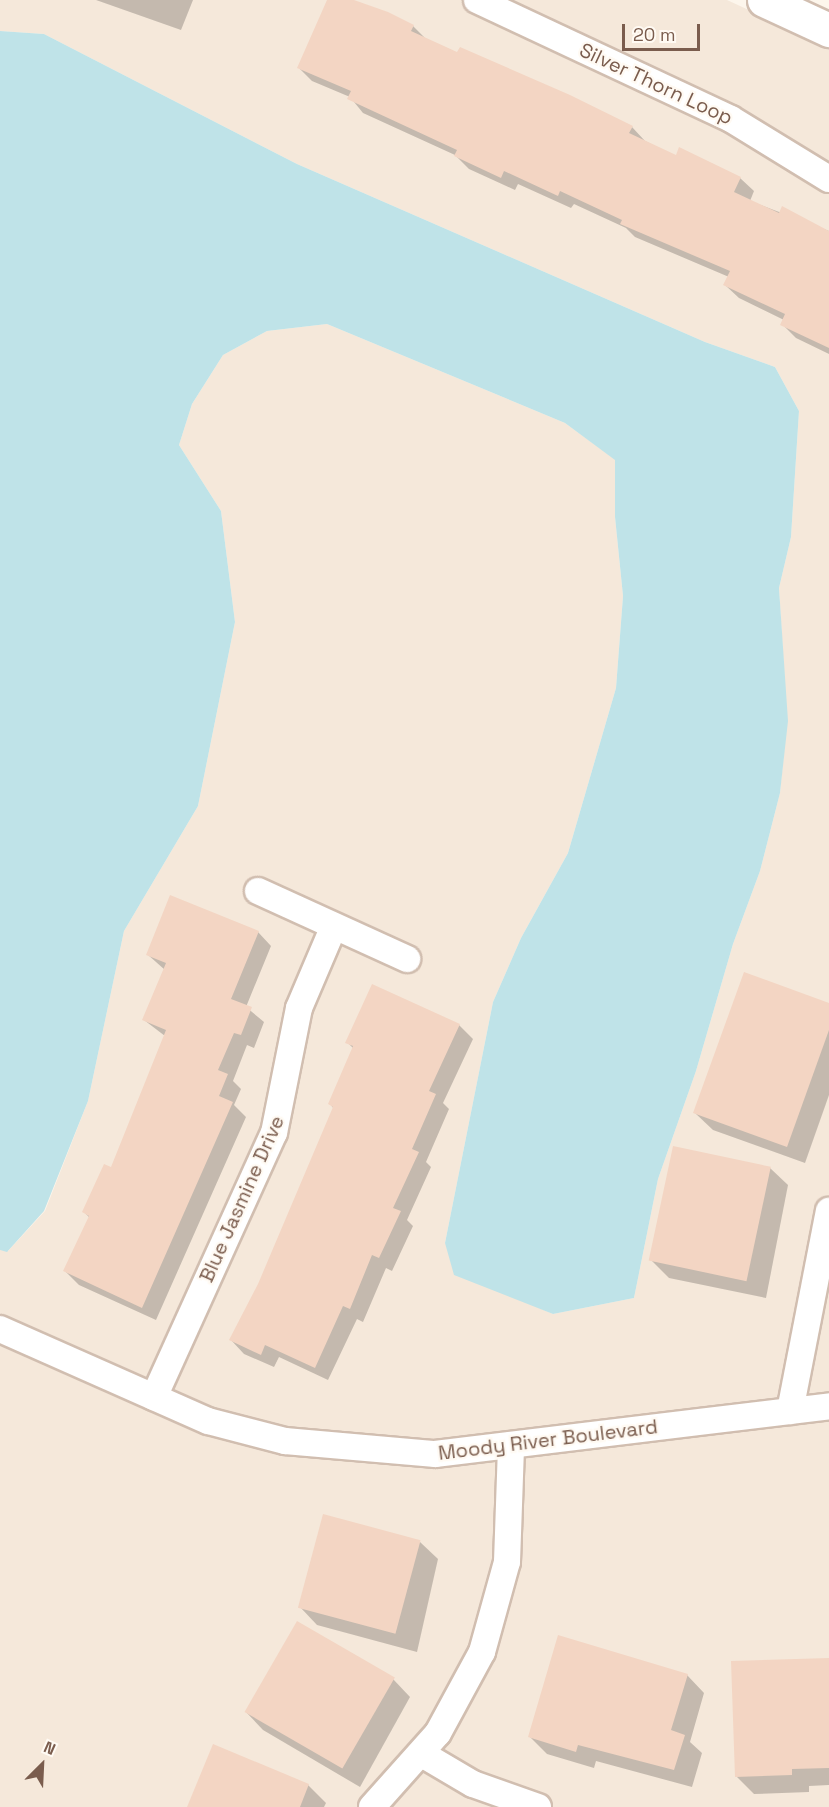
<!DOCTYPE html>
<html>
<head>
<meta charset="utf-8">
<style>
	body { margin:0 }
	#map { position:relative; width:829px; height:1807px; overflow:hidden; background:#fdf6ec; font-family:"Space Grotesk",sans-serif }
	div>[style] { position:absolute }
	.residential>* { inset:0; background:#f5e8da }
	.water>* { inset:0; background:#bfe3e8 }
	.shadow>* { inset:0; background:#0003 }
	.building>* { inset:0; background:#f3d5c3; transform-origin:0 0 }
	.roads { filter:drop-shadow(2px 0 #d1beb0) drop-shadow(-2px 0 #d1beb0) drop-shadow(0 2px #d1beb0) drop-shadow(0 -2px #d1beb0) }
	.minor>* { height:26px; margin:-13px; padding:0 13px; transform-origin:13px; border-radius:13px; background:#fff }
	.secondary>* { height:33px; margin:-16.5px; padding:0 16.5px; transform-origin:16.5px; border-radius:16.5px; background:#fff }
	span { translate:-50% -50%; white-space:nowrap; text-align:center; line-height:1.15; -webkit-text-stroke:4.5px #fffaf3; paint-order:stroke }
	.street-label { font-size:20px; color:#7a5c4d }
	.north { position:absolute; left:12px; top:1735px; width:60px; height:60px; -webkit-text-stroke:4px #fffaf3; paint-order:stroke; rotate:24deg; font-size:16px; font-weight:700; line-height:24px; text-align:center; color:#7a5c4d }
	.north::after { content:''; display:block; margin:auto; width:21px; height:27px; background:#7a5c4d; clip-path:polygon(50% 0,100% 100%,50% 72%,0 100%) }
	.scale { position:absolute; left:622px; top:24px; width:78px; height:27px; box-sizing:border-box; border:3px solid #7a5c4d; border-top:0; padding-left:8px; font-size:18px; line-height:21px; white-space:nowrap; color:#7a5c4d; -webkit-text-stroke:4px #fffaf3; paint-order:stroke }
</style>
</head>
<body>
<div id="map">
	<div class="residential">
		<div style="clip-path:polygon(0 0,727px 0,829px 47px,829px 1807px,0 1807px,0 1250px,8px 1251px,45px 1211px,88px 1101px,124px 931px,198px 806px,235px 622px,221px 511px,179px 445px,192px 404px,223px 355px,267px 331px,327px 324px,565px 423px,616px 460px,615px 517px,623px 596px,616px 688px,568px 853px,521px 938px,493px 1002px,445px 1243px,516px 1298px,553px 1314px,634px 1298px,658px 1179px,696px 1071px,733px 944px,760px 871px,780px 793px,787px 721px,779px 588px,791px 537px,799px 411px,775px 367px,705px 342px,297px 164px,44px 34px,0 31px)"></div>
	</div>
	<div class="water">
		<div style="clip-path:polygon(0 31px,44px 34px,297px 164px,705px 342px,775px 367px,799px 411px,791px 537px,779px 588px,788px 721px,780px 793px,760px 871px,733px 944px,696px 1071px,658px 1179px,634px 1298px,553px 1314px,454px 1275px,445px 1243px,493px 1002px,521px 938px,568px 853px,616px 688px,623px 596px,615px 517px,615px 460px,565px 423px,327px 324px,267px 331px,223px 355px,192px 404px,179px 445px,221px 511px,235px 622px,198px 806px,124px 931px,88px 1101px,44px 1211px,7px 1252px,0 1250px)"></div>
	</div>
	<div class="shadow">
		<div style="clip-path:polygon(96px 0,193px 0,181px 30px)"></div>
		<div style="clip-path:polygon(329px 0,351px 0,413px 26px,427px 40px,632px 127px,645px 141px,676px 157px,740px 178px,754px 191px,750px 201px,829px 231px,829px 354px,796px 338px,782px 324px,784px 320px,739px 298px,725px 285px,729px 277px,635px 237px,626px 228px,574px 204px,571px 208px,518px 184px,515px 190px,469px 169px,455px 155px,363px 113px,350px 97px,312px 81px,299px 68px)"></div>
		<div style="clip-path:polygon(258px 932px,271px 946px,246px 1007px,264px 1022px,254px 1048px,247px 1045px,233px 1081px,241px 1089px,234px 1105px,246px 1117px,156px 1320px,79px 1285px,65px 1271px,90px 1218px,84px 1212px,111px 1169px,165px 1036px,144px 1020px,165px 970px,147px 954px)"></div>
		<div style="clip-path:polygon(829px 1004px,829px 1095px,805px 1163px,713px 1130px,695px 1113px)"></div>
		<div style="clip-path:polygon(459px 1025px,473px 1039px,443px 1103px,449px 1109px,426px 1162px,431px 1167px,407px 1220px,413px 1226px,392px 1271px,386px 1268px,363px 1322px,357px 1319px,328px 1380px,279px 1357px,274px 1367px,244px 1354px,231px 1340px,259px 1284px,334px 1109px,330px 1104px,354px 1049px,347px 1042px)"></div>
		<div style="clip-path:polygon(770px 1168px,788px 1185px,766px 1298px,669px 1278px,651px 1260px)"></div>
		<div style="clip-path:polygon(420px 1542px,438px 1559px,417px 1652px,317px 1625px,300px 1607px)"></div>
		<div style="clip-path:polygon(829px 1660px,829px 1785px,809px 1786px,809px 1792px,754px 1794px,736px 1776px)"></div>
		<div style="clip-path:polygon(687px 1675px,704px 1693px,690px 1742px,702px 1753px,692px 1787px,596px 1761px,594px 1768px,547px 1754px,530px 1737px)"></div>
		<div style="clip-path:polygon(393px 1679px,410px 1697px,360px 1787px,263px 1730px,246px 1712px)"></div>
		<div style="clip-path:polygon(308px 1785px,326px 1803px,324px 1807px,188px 1807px)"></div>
	</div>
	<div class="building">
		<div style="clip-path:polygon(327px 0,354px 0,388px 12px,414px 25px,411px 31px,457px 52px,460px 47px,570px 95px,633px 126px,629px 133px,676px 155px,679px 147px,741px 177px,734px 192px,779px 213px,782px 206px,829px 231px,829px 348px,780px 325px,785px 314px,723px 285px,730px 271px,620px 224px,622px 220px,560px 191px,558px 196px,504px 171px,501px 178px,454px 156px,457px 150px,347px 99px,351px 91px,297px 68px)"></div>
		<div style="clip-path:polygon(170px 895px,259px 931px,231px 999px,252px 1007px,241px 1035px,234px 1033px,218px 1070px,228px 1074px,219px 1096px,233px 1102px,142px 1308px,63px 1271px,89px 1216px,82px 1212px,104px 1164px,111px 1167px,166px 1030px,142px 1020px,166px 963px,146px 955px)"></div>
		<div style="clip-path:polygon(744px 972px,829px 1003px,829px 1030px,787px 1147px,693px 1113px)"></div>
		<div style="clip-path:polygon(372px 984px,460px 1024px,429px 1091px,436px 1094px,412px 1149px,419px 1152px,393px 1208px,401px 1211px,379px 1258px,372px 1255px,350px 1309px,343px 1306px,315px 1368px,265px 1345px,261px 1355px,229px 1340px,258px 1284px,333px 1107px,328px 1104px,353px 1046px,345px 1043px)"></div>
		<div style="left:673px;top:1146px;width:100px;height:117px;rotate:12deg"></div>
		<div style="left:323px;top:1514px;width:101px;height:97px;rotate:15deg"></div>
		<div style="left:297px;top:1621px;width:113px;height:105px;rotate:30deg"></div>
		<div style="clip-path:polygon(558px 1635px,688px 1674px,671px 1730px,685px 1735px,674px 1770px,578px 1745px,576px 1752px,528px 1737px)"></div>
		<div style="clip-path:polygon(829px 1658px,829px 1768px,792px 1769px,792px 1775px,735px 1777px,731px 1661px)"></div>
		<div style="clip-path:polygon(213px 1744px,309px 1784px,300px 1807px,187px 1807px)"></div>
	</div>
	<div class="roads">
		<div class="minor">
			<div style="left:477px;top:0;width:280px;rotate:25.1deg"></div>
			<div style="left:731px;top:119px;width:115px;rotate:31.5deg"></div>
			<div style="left:258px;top:891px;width:164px;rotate:24.5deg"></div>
			<div style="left:0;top:1329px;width:227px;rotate:23.9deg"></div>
			<div style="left:208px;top:1421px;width:80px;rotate:14.6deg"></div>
			<div style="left:285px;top:1441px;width:151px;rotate:5deg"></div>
			<div style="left:435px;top:1454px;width:397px;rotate:-6.9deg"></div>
			<div style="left:154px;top:1397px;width:290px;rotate:-65.6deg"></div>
			<div style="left:274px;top:1133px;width:127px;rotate:-78.7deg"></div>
			<div style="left:299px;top:1008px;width:89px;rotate:-66.9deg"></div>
			<div style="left:790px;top:1411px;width:204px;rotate:-79deg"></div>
			<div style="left:422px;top:1754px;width:59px;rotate:30.5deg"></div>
			<div style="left:473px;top:1784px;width:69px;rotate:19.5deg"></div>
			<div style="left:372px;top:1807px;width:99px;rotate:-48.3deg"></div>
			<div style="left:438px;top:1733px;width:92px;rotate:-61.5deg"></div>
			<div style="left:482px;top:1652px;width:93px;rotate:-74.5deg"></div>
			<div style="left:507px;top:1562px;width:117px;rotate:-88deg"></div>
		</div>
		<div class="secondary">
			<div style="left:764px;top:0;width:72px;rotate:24.8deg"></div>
		</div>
	</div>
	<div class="street-label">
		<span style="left:656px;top:84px;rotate:25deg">Silver Thorn Loop</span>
		<span style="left:242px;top:1199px;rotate:-66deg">Blue Jasmine Drive</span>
		<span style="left:548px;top:1440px;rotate:-7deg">Moody River Boulevard</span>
	</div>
	<div class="north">N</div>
	<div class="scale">20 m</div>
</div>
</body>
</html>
